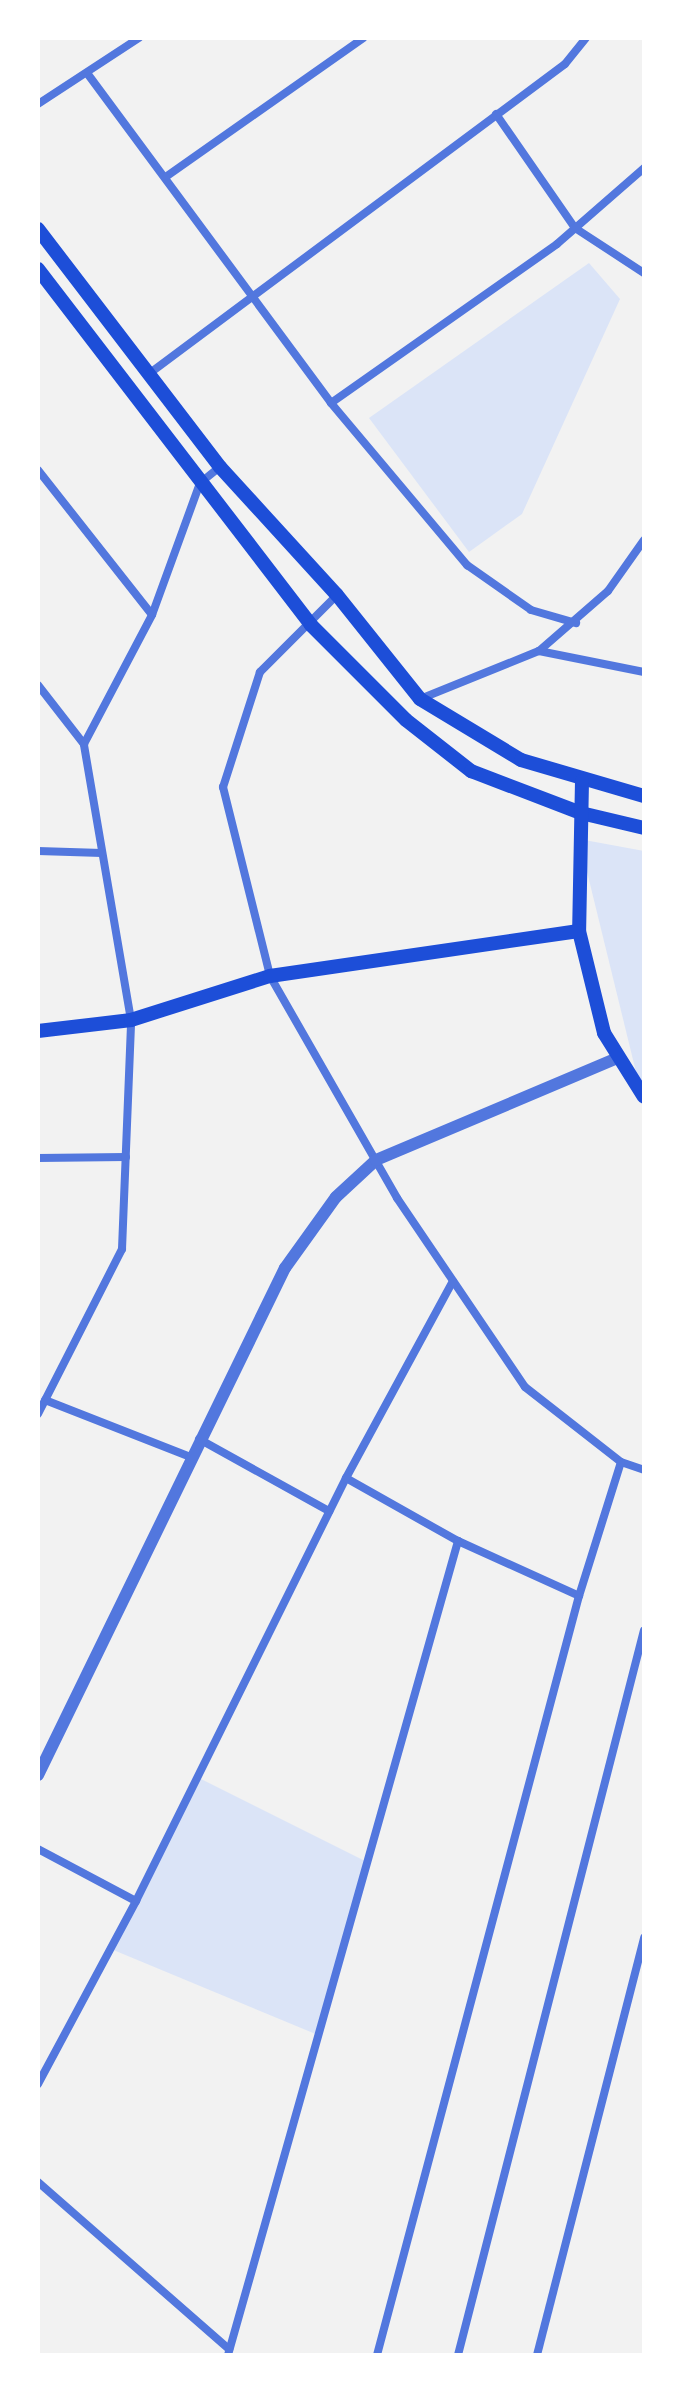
<!DOCTYPE html>
<html>
<head>
<meta charset="utf-8">
<style>
	body { margin:0 }
	#map { position:relative; width:682px; height:2393px; overflow:hidden; background:#f2f2f2; font-family:"PT Sans Narrow",sans-serif }
	div>[style] { position:absolute }
	.green>* { inset:0; background:#dbe4f7 }
	.minor>* { height:8px; margin:-4px; padding:0 4px; transform-origin:4px; border-radius:4px; background:#5277de }
	.tertiary>* { height:12px; margin:-6px; padding:0 6px; transform-origin:6px; border-radius:6px; background:#5277de }
	.secondary>* { height:14px; margin:-7px; padding:0 7px; transform-origin:7px; border-radius:7px; background:#1d4ed8 }
	span { translate:-50% -50%; white-space:nowrap; text-align:center; line-height:1.15; -webkit-text-stroke:8px #fff; paint-order:stroke }
	.frame { position:absolute; inset:0; border:40px solid #fff; pointer-events:none }
</style>
</head>
<body>
<div id="map">
	<div class="green">
		<div style="clip-path:polygon(589px 263px,620px 299px,522px 514px,469px 552px,369px 418px)"></div>
		<div style="clip-path:polygon(579px 839px,644px 851px,644px 1082px,637px 1076px)"></div>
		<div style="clip-path:polygon(195px 1776px,367px 1862px,318px 2035px,111px 1949px)"></div>
	</div>
	<div class="minor">
		<div style="left:87px;top:73px;width:410px;rotate:53.5deg"></div>
		<div style="left:331px;top:403px;width:212px;rotate:50deg"></div>
		<div style="left:467px;top:565px;width:78px;rotate:35.1deg"></div>
		<div style="left:531px;top:610px;width:47px;rotate:16.1deg"></div>
		<div style="left:38px;top:104px;width:121px;rotate:-33.2deg"></div>
		<div style="left:496px;top:114px;width:139px;rotate:55.3deg"></div>
		<div style="left:575px;top:228px;width:82px;rotate:33.1deg"></div>
		<div style="left:167px;top:176px;width:240px;rotate:-35.1deg"></div>
		<div style="left:150px;top:373px;width:517px;rotate:-36.67deg"></div>
		<div style="left:565px;top:64px;width:33px;rotate:-51deg"></div>
		<div style="left:331px;top:403px;width:276px;rotate:-35.1deg"></div>
		<div style="left:557px;top:244px;width:116px;rotate:-41.1deg"></div>
		<div style="left:38px;top:470px;width:184px;rotate:51.8deg"></div>
		<div style="left:337px;top:595px;width:109px;rotate:135deg"></div>
		<div style="left:260px;top:672px;width:121px;rotate:107.8deg"></div>
		<div style="left:223px;top:787px;width:195px;rotate:76deg"></div>
		<div style="left:270px;top:976px;width:256px;rotate:60.2deg"></div>
		<div style="left:397px;top:1198px;width:228px;rotate:55.9deg"></div>
		<div style="left:525px;top:1387px;width:122px;rotate:38deg"></div>
		<div style="left:621px;top:1462px;width:24px;rotate:19deg"></div>
		<div style="left:539px;top:651px;width:107px;rotate:11.3deg"></div>
		<div style="left:38px;top:685px;width:75px;rotate:52.1deg"></div>
		<div style="left:420px;top:699px;width:128px;rotate:-22deg"></div>
		<div style="left:539px;top:651px;width:91px;rotate:-41deg"></div>
		<div style="left:608px;top:591px;width:62px;rotate:-54.8deg"></div>
		<div style="left:38px;top:851px;width:64px;rotate:1.8deg"></div>
		<div style="left:38px;top:1158px;width:88px;rotate:-0.7deg"></div>
		<div style="left:45px;top:1400px;width:159px;rotate:21.4deg"></div>
		<div style="left:38px;top:1414px;width:185px;rotate:-63deg"></div>
		<div style="left:122px;top:1249px;width:229px;rotate:-87.7deg"></div>
		<div style="left:131px;top:1020px;width:280px;rotate:-99.7deg"></div>
		<div style="left:84px;top:744px;width:146px;rotate:-62.2deg"></div>
		<div style="left:152px;top:615px;width:140px;rotate:-70deg"></div>
		<div style="left:200px;top:483px;width:26px;rotate:-39deg"></div>
		<div style="left:199px;top:1439px;width:149px;rotate:29deg"></div>
		<div style="left:346px;top:1478px;width:129px;rotate:29.4deg"></div>
		<div style="left:458px;top:1541px;width:133px;rotate:24.4deg"></div>
		<div style="left:38px;top:1849px;width:111px;rotate:28deg"></div>
		<div style="left:38px;top:2084px;width:208px;rotate:-61.8deg"></div>
		<div style="left:136px;top:1901px;width:472px;rotate:-63.6deg"></div>
		<div style="left:346px;top:1478px;width:224px;rotate:-61.5deg"></div>
		<div style="left:38px;top:2182px;width:254px;rotate:41.2deg"></div>
		<div style="left:228px;top:2355px;width:846px;rotate:-74.22deg"></div>
		<div style="left:377px;top:2355px;width:785px;rotate:-75.1deg"></div>
		<div style="left:579px;top:1596px;width:140px;rotate:-72.6deg"></div>
		<div style="left:458px;top:2355px;width:748px;rotate:-75.61deg"></div>
		<div style="left:537px;top:2355px;width:431px;rotate:-75.6deg"></div>
	</div>
	<div class="tertiary">
		<div style="left:38px;top:1775px;width:564px;rotate:-64.03deg"></div>
		<div style="left:285px;top:1268px;width:87px;rotate:-54.3deg"></div>
		<div style="left:336px;top:1197px;width:54px;rotate:-42.8deg"></div>
		<div style="left:376px;top:1160px;width:262px;rotate:-22.9deg"></div>
	</div>
	<div class="secondary">
		<div style="left:38px;top:229px;width:300px;rotate:52.6deg"></div>
		<div style="left:220px;top:467px;width:173px;rotate:47.6deg"></div>
		<div style="left:337px;top:595px;width:133px;rotate:51.4deg"></div>
		<div style="left:420px;top:699px;width:118px;rotate:31.1deg"></div>
		<div style="left:521px;top:760px;width:128px;rotate:16.3deg"></div>
		<div style="left:38px;top:269px;width:449px;rotate:52.5deg"></div>
		<div style="left:311px;top:625px;width:134px;rotate:45deg"></div>
		<div style="left:406px;top:720px;width:83px;rotate:38.1deg"></div>
		<div style="left:471px;top:771px;width:118px;rotate:20.9deg"></div>
		<div style="left:581px;top:813px;width:65px;rotate:13.4deg"></div>
		<div style="left:582px;top:781px;width:150px;rotate:91.1deg"></div>
		<div style="left:579px;top:931px;width:105px;rotate:76.2deg"></div>
		<div style="left:604px;top:1033px;width:75px;rotate:58deg"></div>
		<div style="left:38px;top:1031px;width:94px;rotate:-6.7deg"></div>
		<div style="left:131px;top:1020px;width:146px;rotate:-17.6deg"></div>
		<div style="left:270px;top:976px;width:312px;rotate:-8.3deg"></div>
	</div>
	<div class="frame"></div>
</div>
</body>
</html>
